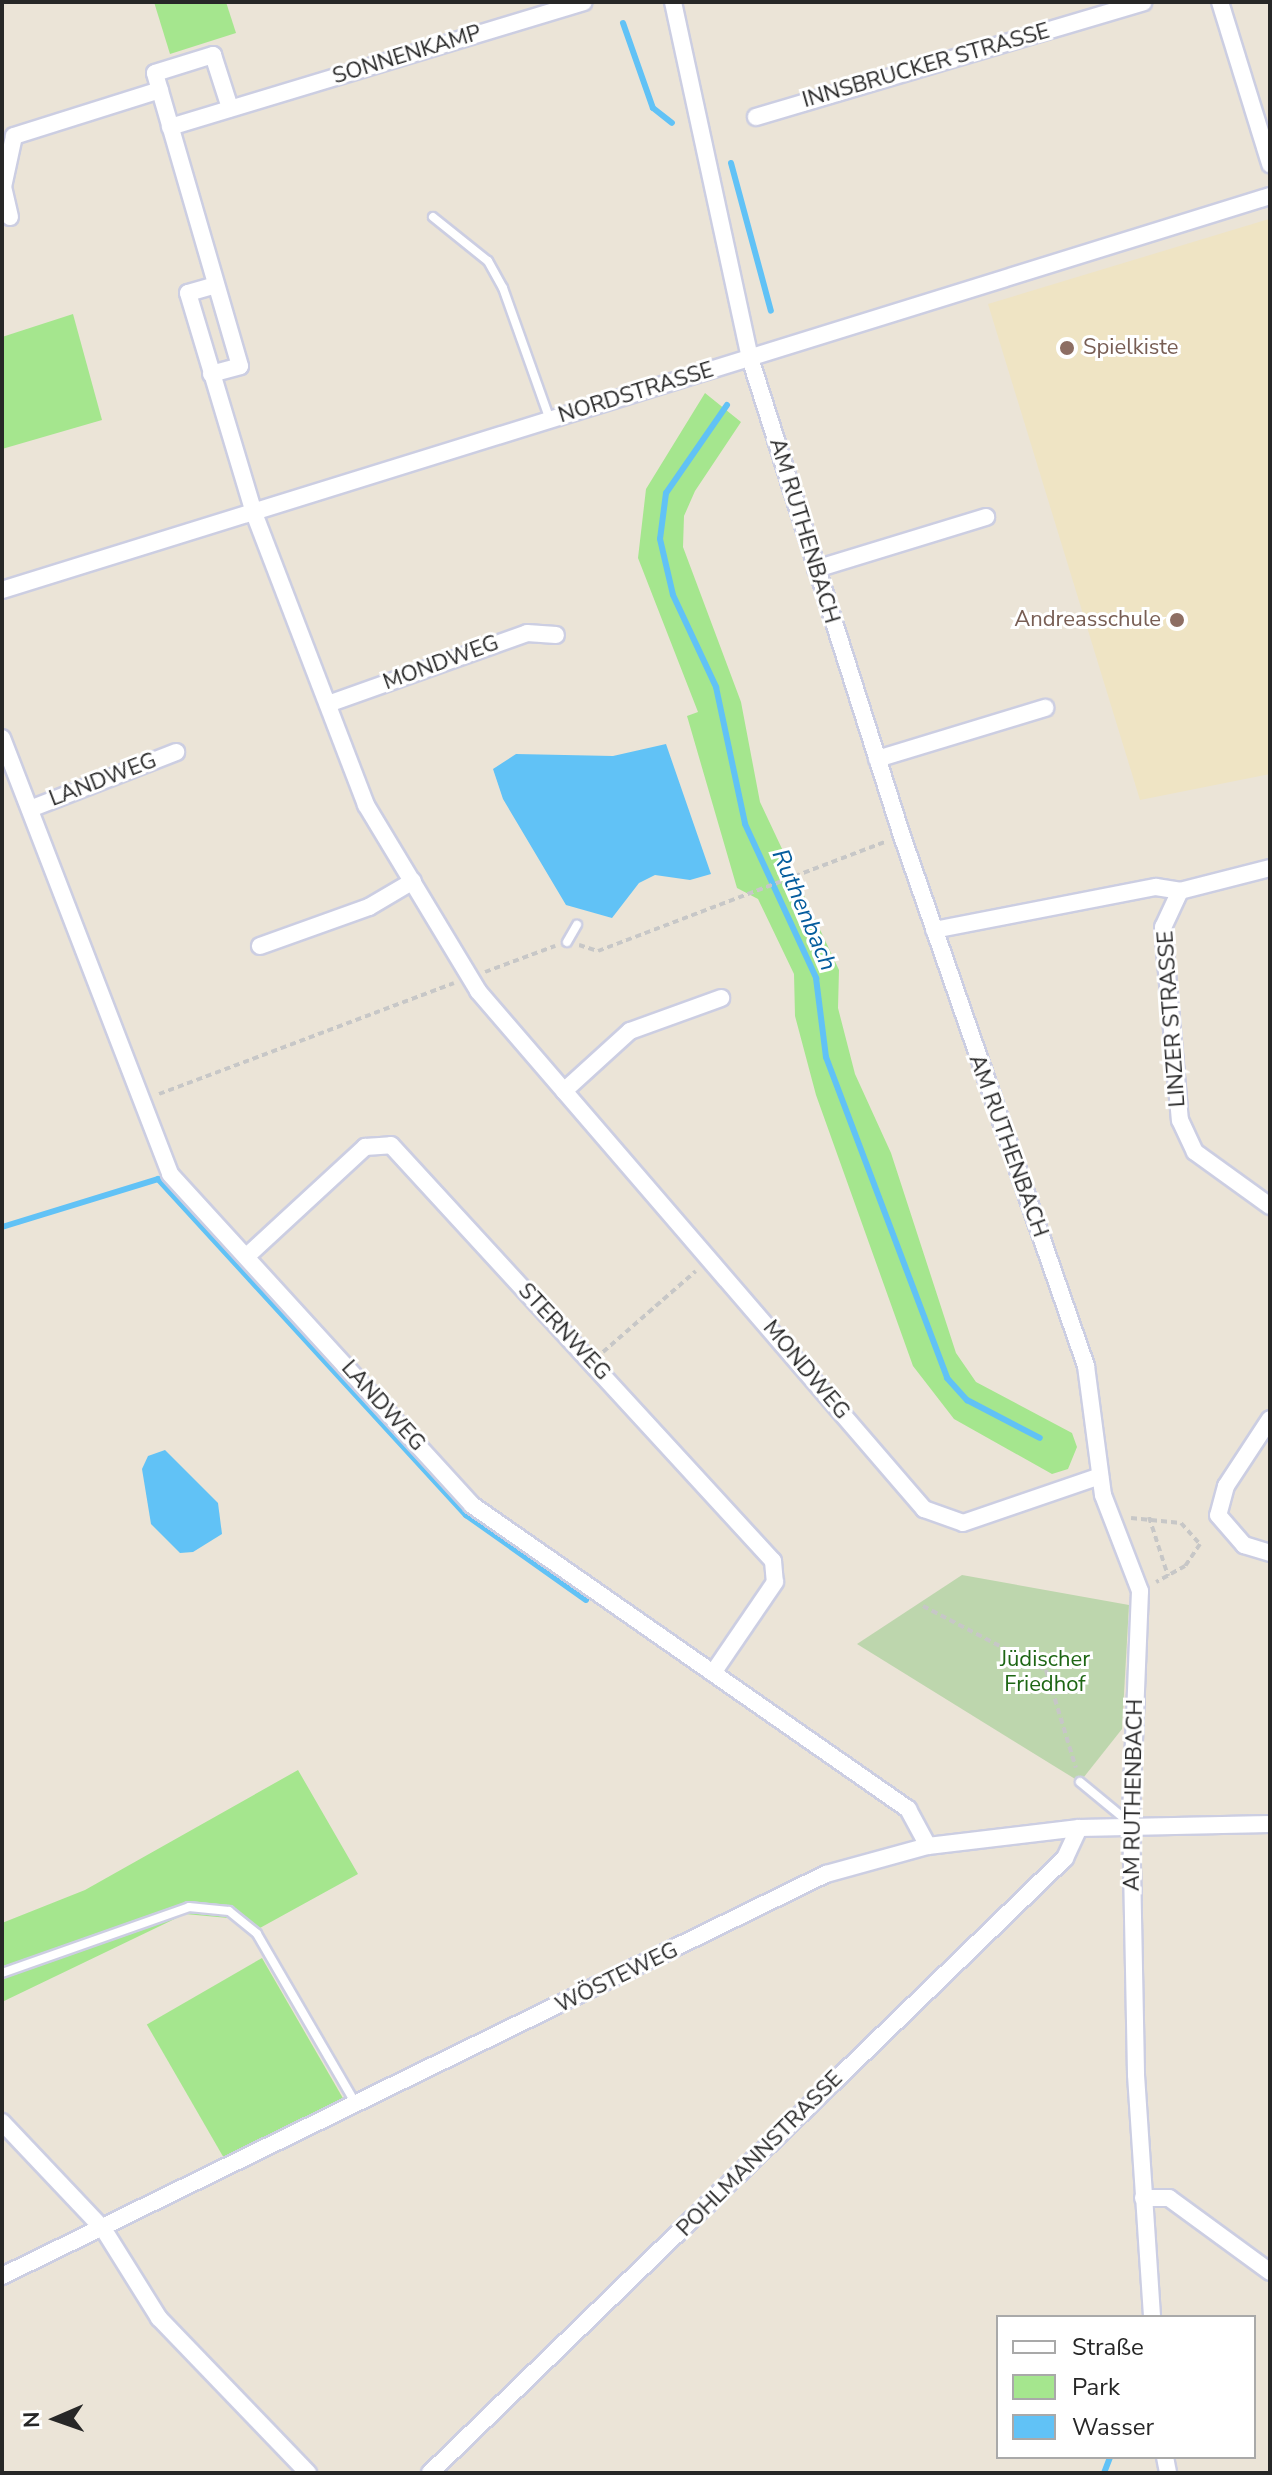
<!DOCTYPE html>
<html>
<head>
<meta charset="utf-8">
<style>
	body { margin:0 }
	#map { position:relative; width:1272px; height:2475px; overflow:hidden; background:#ebe4d7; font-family:"Nunito Sans",sans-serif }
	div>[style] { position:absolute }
	.education>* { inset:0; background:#efe4c4 }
	.green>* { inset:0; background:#a5e68e; transform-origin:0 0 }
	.cemetery>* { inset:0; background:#bdd6ad }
	.water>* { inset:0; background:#61c2f6 }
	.stream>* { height:6px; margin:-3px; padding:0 3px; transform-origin:3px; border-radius:3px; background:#61c2f6 }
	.path>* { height:4px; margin-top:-2px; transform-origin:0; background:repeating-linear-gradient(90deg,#c7c7c7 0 6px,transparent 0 10px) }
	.roads { filter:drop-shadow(2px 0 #cccee2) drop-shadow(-2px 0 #cccee2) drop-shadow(0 2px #cccee2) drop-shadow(0 -2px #cccee2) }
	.service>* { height:8px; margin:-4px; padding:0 4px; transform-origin:4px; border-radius:4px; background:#fff }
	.minor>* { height:16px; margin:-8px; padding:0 8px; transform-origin:8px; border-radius:8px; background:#fff }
	.dots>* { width:22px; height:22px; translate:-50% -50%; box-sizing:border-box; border:4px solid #fff; border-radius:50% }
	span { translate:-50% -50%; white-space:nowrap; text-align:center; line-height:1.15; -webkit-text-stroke:6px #fff; paint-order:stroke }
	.street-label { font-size:22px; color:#272727 }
	.education-label { font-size:22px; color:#785e54 }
	.left { translate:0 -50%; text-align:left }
	.right { translate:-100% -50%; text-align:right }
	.park-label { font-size:22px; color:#1e6614 }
	.water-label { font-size:24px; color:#045c9d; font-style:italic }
	.frame { position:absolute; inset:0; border:4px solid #272727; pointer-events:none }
	.legend { position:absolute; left:996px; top:2315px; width:260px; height:144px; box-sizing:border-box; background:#fff; border:2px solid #a9a9a9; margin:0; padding:10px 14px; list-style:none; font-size:24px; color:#272727 }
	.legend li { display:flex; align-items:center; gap:16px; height:40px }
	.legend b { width:40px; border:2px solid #a9a9a9 }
	.north { position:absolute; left:16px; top:2379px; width:80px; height:80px; -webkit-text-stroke:6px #fff; paint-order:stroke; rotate:268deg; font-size:22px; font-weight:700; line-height:32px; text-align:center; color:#272727 }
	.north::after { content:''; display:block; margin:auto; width:28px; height:36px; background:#272727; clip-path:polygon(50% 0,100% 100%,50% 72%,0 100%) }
</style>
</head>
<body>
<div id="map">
	<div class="education">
		<div style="clip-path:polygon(1269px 219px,1270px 774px,1140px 800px,988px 304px)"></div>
	</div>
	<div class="green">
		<div style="clip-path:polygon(154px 2px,226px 2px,236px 33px,170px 54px)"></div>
		<div style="clip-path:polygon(73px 314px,102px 420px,2px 449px,2px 337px)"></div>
		<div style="clip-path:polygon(705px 393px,741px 422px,695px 491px,684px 516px,683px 547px,741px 702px,760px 802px,839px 970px,838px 1008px,855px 1074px,891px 1153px,956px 1353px,976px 1382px,1072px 1433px,1077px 1447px,1068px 1469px,1052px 1474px,954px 1419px,913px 1366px,816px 1095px,795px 1016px,794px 974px,758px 899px,737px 888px,687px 716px,698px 712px,638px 558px,646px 489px)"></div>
		<div style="clip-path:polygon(298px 1770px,358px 1874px,249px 1934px,228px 1918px,185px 1914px,2px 2002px,2px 1923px,85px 1890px)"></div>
		<div style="left:262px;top:1958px;width:164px;height:133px;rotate:60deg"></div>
	</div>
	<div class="cemetery">
		<div style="clip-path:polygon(962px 1575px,1129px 1605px,1122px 1729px,1080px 1782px,857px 1644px)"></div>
	</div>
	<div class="water">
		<div style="clip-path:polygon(666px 744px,711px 874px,690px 880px,655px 875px,639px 883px,612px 918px,566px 905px,503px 799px,493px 769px,516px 754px,613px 756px)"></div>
		<div style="clip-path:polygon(165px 1450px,218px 1503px,222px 1534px,193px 1552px,180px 1553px,151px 1524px,142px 1469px,148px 1456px)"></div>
	</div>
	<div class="stream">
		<div style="left:623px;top:23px;width:90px;rotate:70.6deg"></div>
		<div style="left:653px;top:108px;width:24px;rotate:38deg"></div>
		<div style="left:731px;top:163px;width:153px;rotate:74.9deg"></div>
		<div style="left:727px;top:405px;width:107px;rotate:124.7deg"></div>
		<div style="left:666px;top:493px;width:46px;rotate:97.4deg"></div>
		<div style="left:660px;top:539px;width:57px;rotate:76.9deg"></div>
		<div style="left:673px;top:595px;width:102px;rotate:64.9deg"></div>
		<div style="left:716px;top:687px;width:140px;rotate:78deg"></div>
		<div style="left:745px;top:824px;width:170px;rotate:65.2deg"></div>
		<div style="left:816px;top:978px;width:80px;rotate:82.8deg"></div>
		<div style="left:826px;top:1057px;width:343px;rotate:69.3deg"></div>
		<div style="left:947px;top:1378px;width:30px;rotate:48deg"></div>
		<div style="left:967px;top:1400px;width:82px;rotate:27.5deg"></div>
		<div style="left:2px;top:1227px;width:163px;rotate:-17.1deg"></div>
		<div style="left:158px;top:1179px;width:456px;rotate:47.5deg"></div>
		<div style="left:466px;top:1515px;width:147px;rotate:35.3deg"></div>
		<div style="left:1104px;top:2473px;width:17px;rotate:-69deg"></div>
	</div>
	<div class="path">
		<div style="left:579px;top:945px;width:20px;rotate:18deg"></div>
		<div style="left:598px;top:951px;width:307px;rotate:-20.8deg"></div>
		<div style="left:485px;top:972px;width:75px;rotate:-20.4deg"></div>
		<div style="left:159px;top:1094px;width:315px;rotate:-20.6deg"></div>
		<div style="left:603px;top:1352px;width:123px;rotate:-41.1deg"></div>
		<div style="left:1149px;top:1517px;width:62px;rotate:72.1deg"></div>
		<div style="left:1131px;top:1518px;width:50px;rotate:5.7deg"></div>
		<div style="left:1181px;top:1523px;width:28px;rotate:48deg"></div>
		<div style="left:1200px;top:1544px;width:27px;rotate:124deg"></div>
		<div style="left:1185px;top:1566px;width:33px;rotate:151deg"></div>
		<div style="left:923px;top:1606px;width:139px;rotate:27.5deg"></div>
		<div style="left:1046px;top:1670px;width:102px;rotate:73deg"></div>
	</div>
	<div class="roads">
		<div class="service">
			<div style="left:433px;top:217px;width:70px;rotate:38.7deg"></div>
			<div style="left:488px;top:261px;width:31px;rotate:61deg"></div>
			<div style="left:503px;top:288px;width:140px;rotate:70.4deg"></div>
			<div style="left:567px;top:942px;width:20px;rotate:-60deg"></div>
			<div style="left:1080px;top:1782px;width:65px;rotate:39.4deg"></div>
			<div style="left:2px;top:1973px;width:198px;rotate:-19.4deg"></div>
			<div style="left:189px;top:1907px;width:40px;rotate:5.7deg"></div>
			<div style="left:229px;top:1911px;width:36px;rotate:39deg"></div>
			<div style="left:257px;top:1934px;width:199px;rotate:59.8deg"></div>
		</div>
		<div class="minor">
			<div style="left:673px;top:2px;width:364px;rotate:77.8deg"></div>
			<div style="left:750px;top:358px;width:502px;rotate:72.36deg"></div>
			<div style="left:902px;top:836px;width:561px;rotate:70.85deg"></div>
			<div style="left:1086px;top:1366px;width:130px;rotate:82.5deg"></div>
			<div style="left:1103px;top:1495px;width:103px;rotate:68.9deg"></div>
			<div style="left:1140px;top:1591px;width:222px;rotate:92.3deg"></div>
			<div style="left:1131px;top:1813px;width:262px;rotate:88.9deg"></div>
			<div style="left:1136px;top:2075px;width:243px;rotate:86.2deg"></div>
			<div style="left:1220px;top:2px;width:170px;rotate:72.8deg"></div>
			<div style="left:756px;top:117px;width:404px;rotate:-16.5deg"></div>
			<div style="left:170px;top:127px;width:432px;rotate:-16.8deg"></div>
			<div style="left:10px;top:217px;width:31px;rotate:-103deg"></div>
			<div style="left:3px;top:187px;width:52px;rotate:-77.8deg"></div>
			<div style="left:14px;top:136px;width:153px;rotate:-17.5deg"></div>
			<div style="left:216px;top:285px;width:29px;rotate:164deg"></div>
			<div style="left:188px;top:293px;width:230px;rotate:73.3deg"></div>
			<div style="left:254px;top:513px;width:313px;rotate:69deg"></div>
			<div style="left:366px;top:805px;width:217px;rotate:58.9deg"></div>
			<div style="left:478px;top:991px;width:684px;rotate:49.27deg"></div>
			<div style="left:924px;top:1509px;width:41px;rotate:19.7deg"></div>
			<div style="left:963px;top:1523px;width:145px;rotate:-18.9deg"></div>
			<div style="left:211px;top:374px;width:30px;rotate:-15deg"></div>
			<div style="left:240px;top:366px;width:305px;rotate:-106.2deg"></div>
			<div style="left:155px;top:73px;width:61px;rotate:-17.2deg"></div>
			<div style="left:213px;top:55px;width:56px;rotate:72.2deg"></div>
			<div style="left:816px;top:569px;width:178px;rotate:-17deg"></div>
			<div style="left:2px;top:590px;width:1328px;rotate:-17.26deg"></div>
			<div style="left:328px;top:704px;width:211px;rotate:-19.6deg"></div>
			<div style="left:527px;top:633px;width:29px;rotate:4deg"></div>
			<div style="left:2px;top:738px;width:467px;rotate:68.9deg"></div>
			<div style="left:170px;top:1174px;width:448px;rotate:47.6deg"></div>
			<div style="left:472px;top:1505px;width:532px;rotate:34.89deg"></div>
			<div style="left:908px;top:1809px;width:42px;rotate:61.6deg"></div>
			<div style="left:877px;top:759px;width:176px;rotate:-16.9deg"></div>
			<div style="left:30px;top:809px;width:157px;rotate:-21.3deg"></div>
			<div style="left:1270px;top:868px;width:93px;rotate:165.7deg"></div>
			<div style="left:1180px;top:891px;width:40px;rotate:115deg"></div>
			<div style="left:1163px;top:927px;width:194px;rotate:85deg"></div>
			<div style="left:1180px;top:1120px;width:35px;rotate:65deg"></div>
			<div style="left:1195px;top:1152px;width:92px;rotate:35.8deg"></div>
			<div style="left:934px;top:930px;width:226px;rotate:-11deg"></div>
			<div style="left:1156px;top:887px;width:24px;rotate:9deg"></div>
			<div style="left:260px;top:946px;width:116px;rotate:-19.7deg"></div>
			<div style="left:369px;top:907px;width:51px;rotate:-30.6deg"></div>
			<div style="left:564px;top:1091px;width:89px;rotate:-42.3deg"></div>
			<div style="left:630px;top:1031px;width:97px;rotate:-19.9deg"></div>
			<div style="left:247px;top:1256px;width:161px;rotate:-42.7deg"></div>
			<div style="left:365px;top:1147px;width:26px;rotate:-4deg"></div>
			<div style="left:391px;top:1145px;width:565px;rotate:47.44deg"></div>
			<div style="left:773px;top:1561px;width:21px;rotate:85deg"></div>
			<div style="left:775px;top:1582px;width:110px;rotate:124.3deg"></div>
			<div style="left:1270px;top:1419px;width:80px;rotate:123.3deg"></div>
			<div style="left:1226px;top:1486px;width:30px;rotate:105deg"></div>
			<div style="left:1218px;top:1515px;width:40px;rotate:49deg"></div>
			<div style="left:1244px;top:1545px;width:27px;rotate:17deg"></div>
			<div style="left:2px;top:2122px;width:149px;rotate:46.6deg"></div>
			<div style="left:104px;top:2230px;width:104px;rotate:58deg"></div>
			<div style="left:159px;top:2318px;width:215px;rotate:46.1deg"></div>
			<div style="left:1143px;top:2198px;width:26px"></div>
			<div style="left:1169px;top:2198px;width:125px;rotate:36.2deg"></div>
			<div style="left:2px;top:2276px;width:917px;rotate:-26.01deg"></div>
			<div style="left:826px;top:1874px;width:106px;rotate:-15.4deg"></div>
			<div style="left:928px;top:1846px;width:152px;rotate:-6.8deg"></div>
			<div style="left:1079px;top:1828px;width:191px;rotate:-1.2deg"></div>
			<div style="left:1165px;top:2457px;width:16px;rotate:79deg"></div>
			<div style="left:430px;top:2473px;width:884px;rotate:-44.08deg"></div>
			<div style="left:1065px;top:1858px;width:33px;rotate:-65deg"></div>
		</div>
	</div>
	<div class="dots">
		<div style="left:1067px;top:348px;background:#8d6e63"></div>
		<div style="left:1177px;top:620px;background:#8d6e63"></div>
	</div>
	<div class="street-label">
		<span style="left:407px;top:55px;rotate:-17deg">SONNENKAMP</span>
		<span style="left:926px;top:66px;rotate:-16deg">INNSBRUCKER STRASSE</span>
		<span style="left:636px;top:393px;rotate:-17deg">NORDSTRASSE</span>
		<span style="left:804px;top:531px;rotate:73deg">AM RUTHENBACH</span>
		<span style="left:441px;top:663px;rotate:-20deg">MONDWEG</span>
		<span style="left:103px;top:780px;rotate:-21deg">LANDWEG</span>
		<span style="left:1172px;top:1019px;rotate:-94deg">LINZER STRASSE</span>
		<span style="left:1008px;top:1146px;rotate:70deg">AM RUTHENBACH</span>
		<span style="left:564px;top:1332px;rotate:47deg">STERNWEG</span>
		<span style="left:806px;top:1370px;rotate:50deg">MONDWEG</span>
		<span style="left:383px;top:1406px;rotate:48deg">LANDWEG</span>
		<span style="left:1134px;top:1795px;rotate:-89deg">AM RUTHENBACH</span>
		<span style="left:617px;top:1978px;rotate:-26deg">WÖSTEWEG</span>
		<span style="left:760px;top:2154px;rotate:-45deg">POHLMANNSTRASSE</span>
	</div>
	<div class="education-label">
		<span class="left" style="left:1083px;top:348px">Spielkiste</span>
		<span class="right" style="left:1161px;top:620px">Andreasschule</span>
	</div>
	<div class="park-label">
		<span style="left:1045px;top:1672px">Jüdischer<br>Friedhof</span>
	</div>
	<div class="water-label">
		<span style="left:804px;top:910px;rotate:67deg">Ruthenbach</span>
	</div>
	<div class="frame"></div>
	<ul class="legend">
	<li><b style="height:10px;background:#fff"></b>Straße</li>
	<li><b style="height:22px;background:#a5e68e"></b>Park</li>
	<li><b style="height:22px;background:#61c2f6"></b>Wasser</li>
	</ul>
	<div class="north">N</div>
</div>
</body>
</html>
